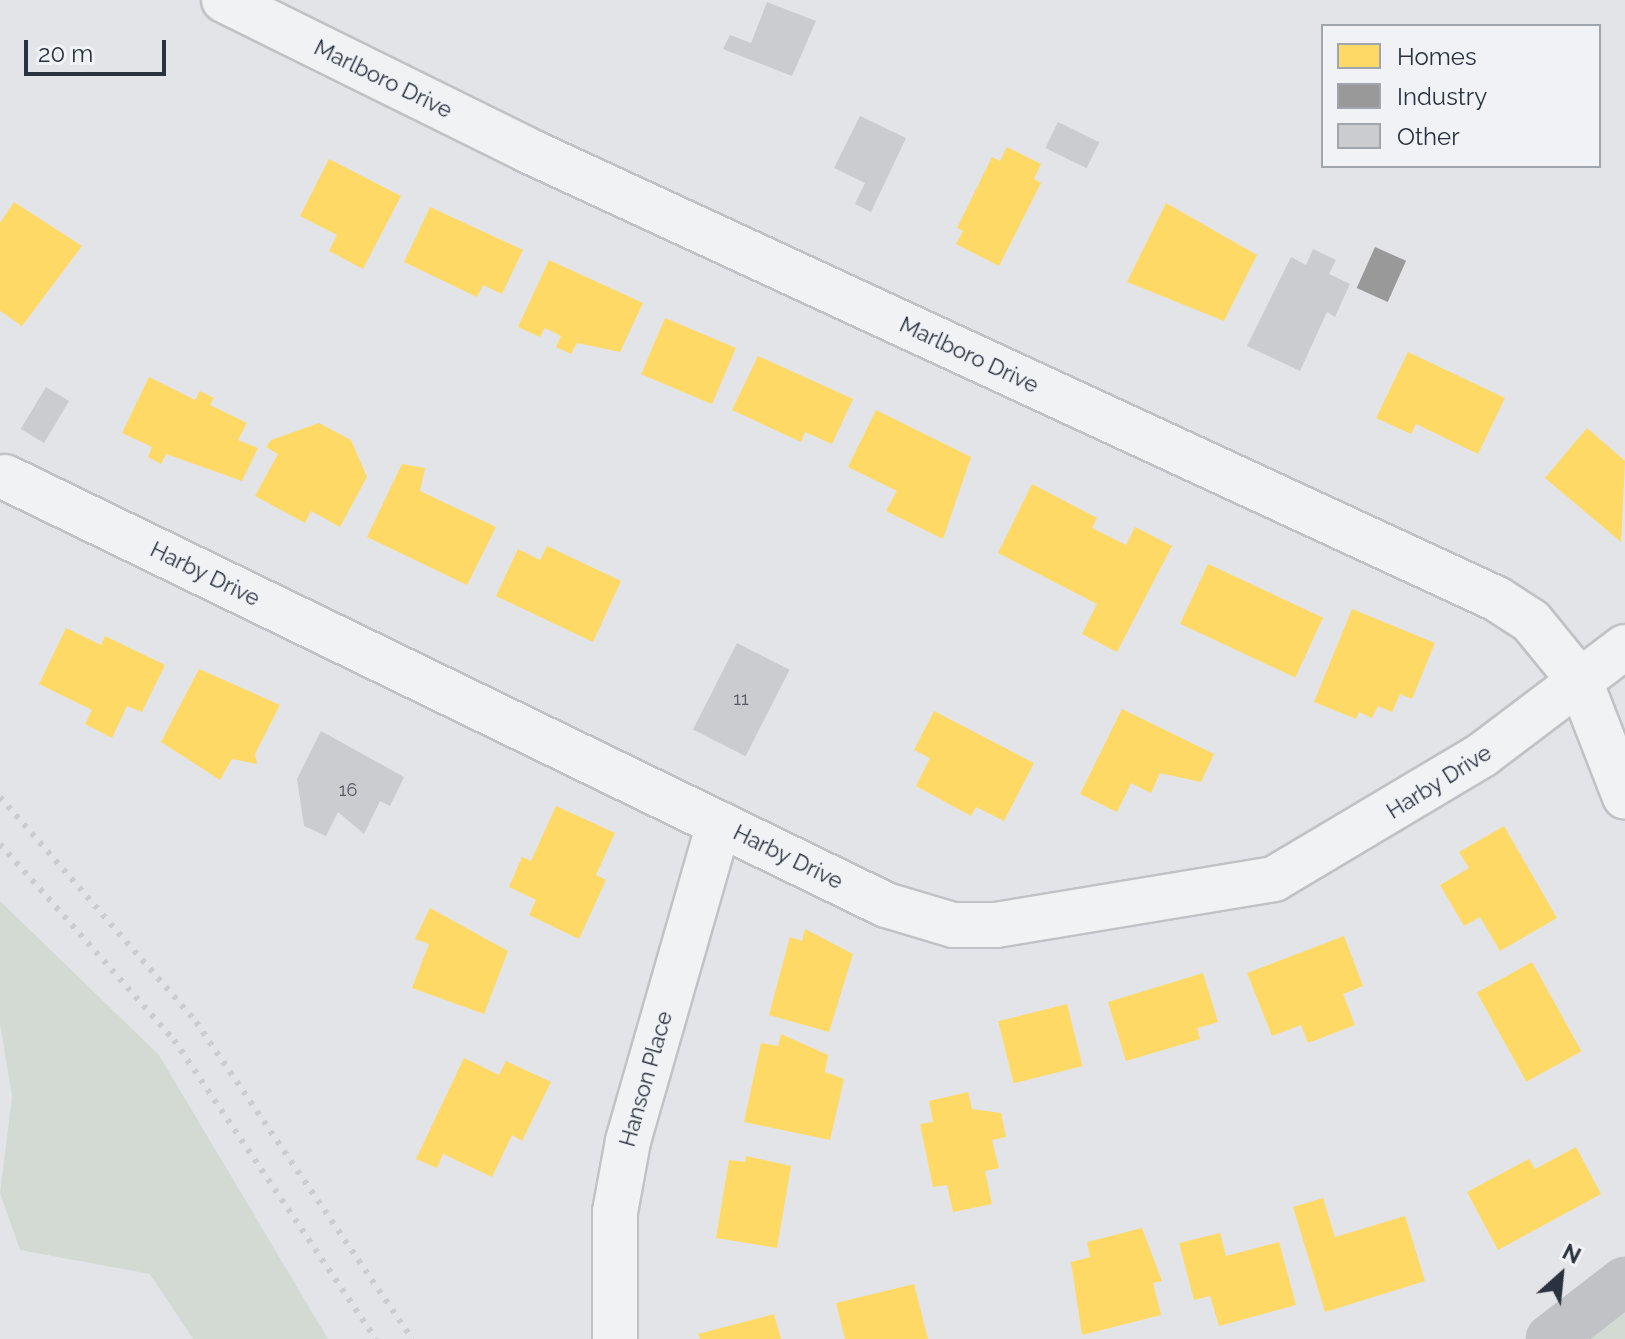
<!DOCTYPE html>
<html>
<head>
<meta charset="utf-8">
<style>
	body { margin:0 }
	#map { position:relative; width:1625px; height:1339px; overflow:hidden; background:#e3e4e7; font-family:Raleway,sans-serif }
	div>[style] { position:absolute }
	.green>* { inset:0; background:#d3dad3 }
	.homes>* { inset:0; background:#ffd966; transform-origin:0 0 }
	.industry>* { inset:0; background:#999; transform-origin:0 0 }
	.building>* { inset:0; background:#cbcccf; transform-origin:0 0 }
	.roads { filter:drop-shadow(2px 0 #c1c2c5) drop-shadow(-2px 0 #c1c2c5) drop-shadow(0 2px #c1c2c5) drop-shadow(0 -2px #c1c2c5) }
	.street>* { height:44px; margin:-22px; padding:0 22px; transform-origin:22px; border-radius:22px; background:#f1f2f4 }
	.secondary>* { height:44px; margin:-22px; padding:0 22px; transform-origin:22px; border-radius:22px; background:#c0c2c5 }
	.rail>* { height:6px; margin-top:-3px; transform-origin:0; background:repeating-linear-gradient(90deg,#cbccce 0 4px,transparent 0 12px) }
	span { translate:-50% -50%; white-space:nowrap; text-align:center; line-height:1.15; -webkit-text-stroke:8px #f0f2f6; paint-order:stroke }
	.number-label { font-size:18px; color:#535864 }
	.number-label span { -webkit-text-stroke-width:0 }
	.street-label { font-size:22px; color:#2a313f }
	.legend { position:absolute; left:1321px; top:24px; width:280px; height:144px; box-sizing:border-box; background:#f0f2f6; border:2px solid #a1a5ad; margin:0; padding:10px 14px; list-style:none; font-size:24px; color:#2a313f }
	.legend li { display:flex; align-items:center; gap:16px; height:40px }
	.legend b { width:40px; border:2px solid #a1a5ad }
	.north { position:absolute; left:1521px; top:1235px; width:80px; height:80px; -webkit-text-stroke:6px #f0f2f6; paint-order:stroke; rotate:27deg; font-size:22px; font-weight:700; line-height:32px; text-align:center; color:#2a313f }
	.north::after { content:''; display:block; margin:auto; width:28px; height:36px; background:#2a313f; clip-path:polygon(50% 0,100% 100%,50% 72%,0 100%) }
	.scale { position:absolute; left:24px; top:40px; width:142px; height:36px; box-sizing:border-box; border:4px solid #2a313f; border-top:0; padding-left:10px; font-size:24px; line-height:28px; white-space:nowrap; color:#2a313f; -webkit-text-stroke:6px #f0f2f6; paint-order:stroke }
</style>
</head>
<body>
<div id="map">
	<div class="green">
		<div style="clip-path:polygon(0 901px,159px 1055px,328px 1339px,193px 1339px,150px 1274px,20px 1250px,0 1193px,12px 1097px,0 1023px)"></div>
		<div style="clip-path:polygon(1625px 1313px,1625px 1339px,1587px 1339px)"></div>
	</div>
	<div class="homes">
		<div style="clip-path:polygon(1007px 147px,1041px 164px,1034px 179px,1041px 183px,999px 266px,956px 244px,963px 231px,957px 228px,992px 157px,1000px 161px)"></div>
		<div style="clip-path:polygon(329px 159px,401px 196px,363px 269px,329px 251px,337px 235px,300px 216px)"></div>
		<div style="clip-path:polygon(14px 202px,82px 246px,22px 326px,0 311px,0 223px)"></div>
		<div style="clip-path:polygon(1166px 203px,1257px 255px,1224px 321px,1127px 282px)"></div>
		<div style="clip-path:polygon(430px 207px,523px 250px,502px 294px,483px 285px,477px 297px,404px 262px)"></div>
		<div style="clip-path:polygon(549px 260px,643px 303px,620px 352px,577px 343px,571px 354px,556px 347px,561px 336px,545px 328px,540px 337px,518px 327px)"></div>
		<div style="left:665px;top:318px;width:77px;height:61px;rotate:23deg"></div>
		<div style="clip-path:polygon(1408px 352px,1505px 398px,1478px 454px,1416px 424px,1411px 434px,1376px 418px)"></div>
		<div style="clip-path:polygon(758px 356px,853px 399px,832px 444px,805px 432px,801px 442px,732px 410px)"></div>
		<div style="clip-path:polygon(149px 377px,195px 400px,200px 391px,214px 398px,210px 405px,247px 423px,238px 440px,258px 448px,242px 481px,166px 454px,161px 464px,148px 457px,152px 447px,122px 433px)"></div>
		<div style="clip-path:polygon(876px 410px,971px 457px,943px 539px,886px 511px,897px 491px,848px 467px)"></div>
		<div style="clip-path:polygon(319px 423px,351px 440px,367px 477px,340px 527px,311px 511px,305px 523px,255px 496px,278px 454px,266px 447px,271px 440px)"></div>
		<div style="clip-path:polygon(1587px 428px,1625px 461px,1621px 542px,1545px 478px)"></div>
		<div style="clip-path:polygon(402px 464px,425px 468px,420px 491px,496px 527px,467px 585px,367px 537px)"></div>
		<div style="clip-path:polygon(1032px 484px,1097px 518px,1092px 528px,1126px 545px,1135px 527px,1172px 546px,1117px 652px,1082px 634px,1097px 604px,998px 553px)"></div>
		<div style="clip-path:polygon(547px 546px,621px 581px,593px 642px,496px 596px,518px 549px,540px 560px)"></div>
		<div style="left:1208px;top:564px;width:127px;height:66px;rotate:25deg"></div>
		<div style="clip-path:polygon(1352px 609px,1435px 643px,1412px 699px,1400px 694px,1392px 712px,1378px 706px,1372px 718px,1359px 712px,1356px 719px,1314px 702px)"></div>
		<div style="clip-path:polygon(66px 628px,101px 645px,105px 636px,165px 665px,142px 712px,127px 706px,112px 738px,85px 724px,92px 710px,39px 684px)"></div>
		<div style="clip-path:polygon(199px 669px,280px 705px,255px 754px,257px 764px,232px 759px,220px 780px,161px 742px)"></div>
		<div style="clip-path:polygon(1122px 709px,1214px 754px,1201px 782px,1160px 773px,1151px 793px,1131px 783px,1117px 812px,1080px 794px)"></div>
		<div style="clip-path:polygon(934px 711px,1034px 763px,1004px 821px,976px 807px,971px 816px,916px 786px,930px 758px,914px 750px)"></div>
		<div style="clip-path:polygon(556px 806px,615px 833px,596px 875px,606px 880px,579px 939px,529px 915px,536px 900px,509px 887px,522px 857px,531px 861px)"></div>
		<div style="clip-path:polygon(1504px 826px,1557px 918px,1500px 951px,1480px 917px,1464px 926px,1440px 885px,1469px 868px,1459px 852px)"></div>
		<div style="clip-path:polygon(430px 908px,508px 951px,484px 1014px,412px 988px,429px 944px,415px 939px)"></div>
		<div style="clip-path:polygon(805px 929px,853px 954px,829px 1032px,769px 1015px,790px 937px,802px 941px)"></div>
		<div style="clip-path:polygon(1344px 936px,1363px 986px,1343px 994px,1355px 1025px,1308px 1043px,1301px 1025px,1272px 1036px,1247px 973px)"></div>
		<div style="left:1532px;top:962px;width:102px;height:63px;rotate:61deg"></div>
		<div style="clip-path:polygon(1203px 973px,1218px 1022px,1197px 1028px,1200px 1039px,1126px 1061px,1108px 1002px)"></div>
		<div style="left:1067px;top:1004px;width:64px;height:71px;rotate:76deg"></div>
		<div style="clip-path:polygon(781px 1034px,828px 1055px,825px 1072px,844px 1079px,830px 1140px,744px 1122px,761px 1043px,778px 1046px)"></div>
		<div style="clip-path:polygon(464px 1058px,499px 1075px,506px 1061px,551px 1082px,522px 1141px,512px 1135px,492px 1177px,443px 1154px,437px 1168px,416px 1159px)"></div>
		<div style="clip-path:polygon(968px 1092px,972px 1109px,1001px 1113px,1006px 1137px,992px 1140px,999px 1168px,985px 1171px,992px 1204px,953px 1212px,947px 1185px,933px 1187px,920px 1124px,933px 1122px,929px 1101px)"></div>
		<div style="clip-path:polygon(1576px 1147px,1601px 1194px,1498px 1250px,1467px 1192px,1529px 1159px,1535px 1169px)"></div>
		<div style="clip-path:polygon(746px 1156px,791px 1166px,777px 1248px,716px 1238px,729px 1160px,745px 1162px)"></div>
		<div style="clip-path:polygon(1323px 1198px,1335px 1237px,1405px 1216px,1425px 1281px,1325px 1312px,1293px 1207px)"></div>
		<div style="clip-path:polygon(1142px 1228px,1162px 1281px,1153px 1283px,1161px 1315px,1082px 1335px,1071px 1262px,1090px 1257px,1087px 1242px)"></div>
		<div style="clip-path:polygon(1220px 1233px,1226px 1256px,1279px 1242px,1296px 1305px,1219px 1326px,1210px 1296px,1194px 1300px,1179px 1243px)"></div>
		<div style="clip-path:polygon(914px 1284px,928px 1339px,845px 1339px,836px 1303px)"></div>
		<div style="clip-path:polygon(774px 1314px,781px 1339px,700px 1339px,698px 1334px)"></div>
	</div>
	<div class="industry">
		<div style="left:1375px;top:247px;width:34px;height:45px;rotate:24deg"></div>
	</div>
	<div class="building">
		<div style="clip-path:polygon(767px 2px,816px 21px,792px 76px,723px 49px,730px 35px,751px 43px)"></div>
		<div style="clip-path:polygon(860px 116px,906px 138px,871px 212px,855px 204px,865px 183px,834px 168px)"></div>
		<div style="left:1058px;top:122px;width:46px;height:29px;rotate:26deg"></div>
		<div style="clip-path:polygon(1313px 249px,1336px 260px,1329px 274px,1350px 284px,1335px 317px,1327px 312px,1300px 371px,1247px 346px,1291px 257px,1306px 265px)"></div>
		<div style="left:46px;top:387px;width:27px;height:49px;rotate:31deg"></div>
		<div style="left:737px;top:643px;width:59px;height:97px;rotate:27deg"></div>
		<div style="clip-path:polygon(321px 731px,404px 777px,390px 806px,380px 801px,364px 834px,338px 812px,326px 836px,304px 826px,297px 779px)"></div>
	</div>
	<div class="roads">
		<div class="street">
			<div style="left:224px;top:0;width:338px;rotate:26.3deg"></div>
			<div style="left:527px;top:150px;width:1069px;rotate:24.84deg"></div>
			<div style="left:1497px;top:599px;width:40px;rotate:32.9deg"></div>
			<div style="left:1531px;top:621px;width:77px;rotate:50.8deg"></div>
			<div style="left:1580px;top:681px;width:124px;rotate:68.8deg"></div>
			<div style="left:5px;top:477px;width:979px;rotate:25.91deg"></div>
			<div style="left:886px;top:905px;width:70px;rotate:16.6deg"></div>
			<div style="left:953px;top:925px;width:43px"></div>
			<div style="left:996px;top:925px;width:282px;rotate:-9.4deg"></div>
			<div style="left:1274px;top:879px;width:242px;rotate:-30.8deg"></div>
			<div style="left:1482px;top:755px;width:179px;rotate:-37.1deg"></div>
			<div style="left:615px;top:1339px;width:127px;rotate:-90deg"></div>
			<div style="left:615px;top:1212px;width:72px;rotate:-79.6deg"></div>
			<div style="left:628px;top:1141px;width:330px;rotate:-74deg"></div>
		</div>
		<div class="secondary">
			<div style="left:1550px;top:1339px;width:95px;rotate:-37.7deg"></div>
		</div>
	</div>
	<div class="rail">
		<div style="left:0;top:797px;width:298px;rotate:48.9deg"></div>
		<div style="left:196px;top:1022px;width:384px;rotate:55.7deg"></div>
		<div style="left:0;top:844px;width:262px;rotate:48.4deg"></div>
		<div style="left:174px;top:1040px;width:361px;rotate:56deg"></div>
	</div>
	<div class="number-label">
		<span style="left:741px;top:699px">11</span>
		<span style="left:348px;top:790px">16</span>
	</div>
	<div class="street-label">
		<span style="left:383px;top:79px;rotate:26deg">Marlboro Drive</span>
		<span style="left:969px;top:355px;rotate:25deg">Marlboro Drive</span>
		<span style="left:205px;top:574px;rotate:26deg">Harby Drive</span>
		<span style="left:1439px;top:782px;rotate:-32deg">Harby Drive</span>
		<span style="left:788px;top:857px;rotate:26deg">Harby Drive</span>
		<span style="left:646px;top:1079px;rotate:-74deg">Hanson Place</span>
	</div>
	<ul class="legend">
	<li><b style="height:22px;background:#ffd966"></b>Homes</li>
	<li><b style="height:22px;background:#999"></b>Industry</li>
	<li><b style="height:22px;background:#cbcccf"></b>Other</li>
	</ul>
	<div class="north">N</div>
	<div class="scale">20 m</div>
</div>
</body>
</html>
